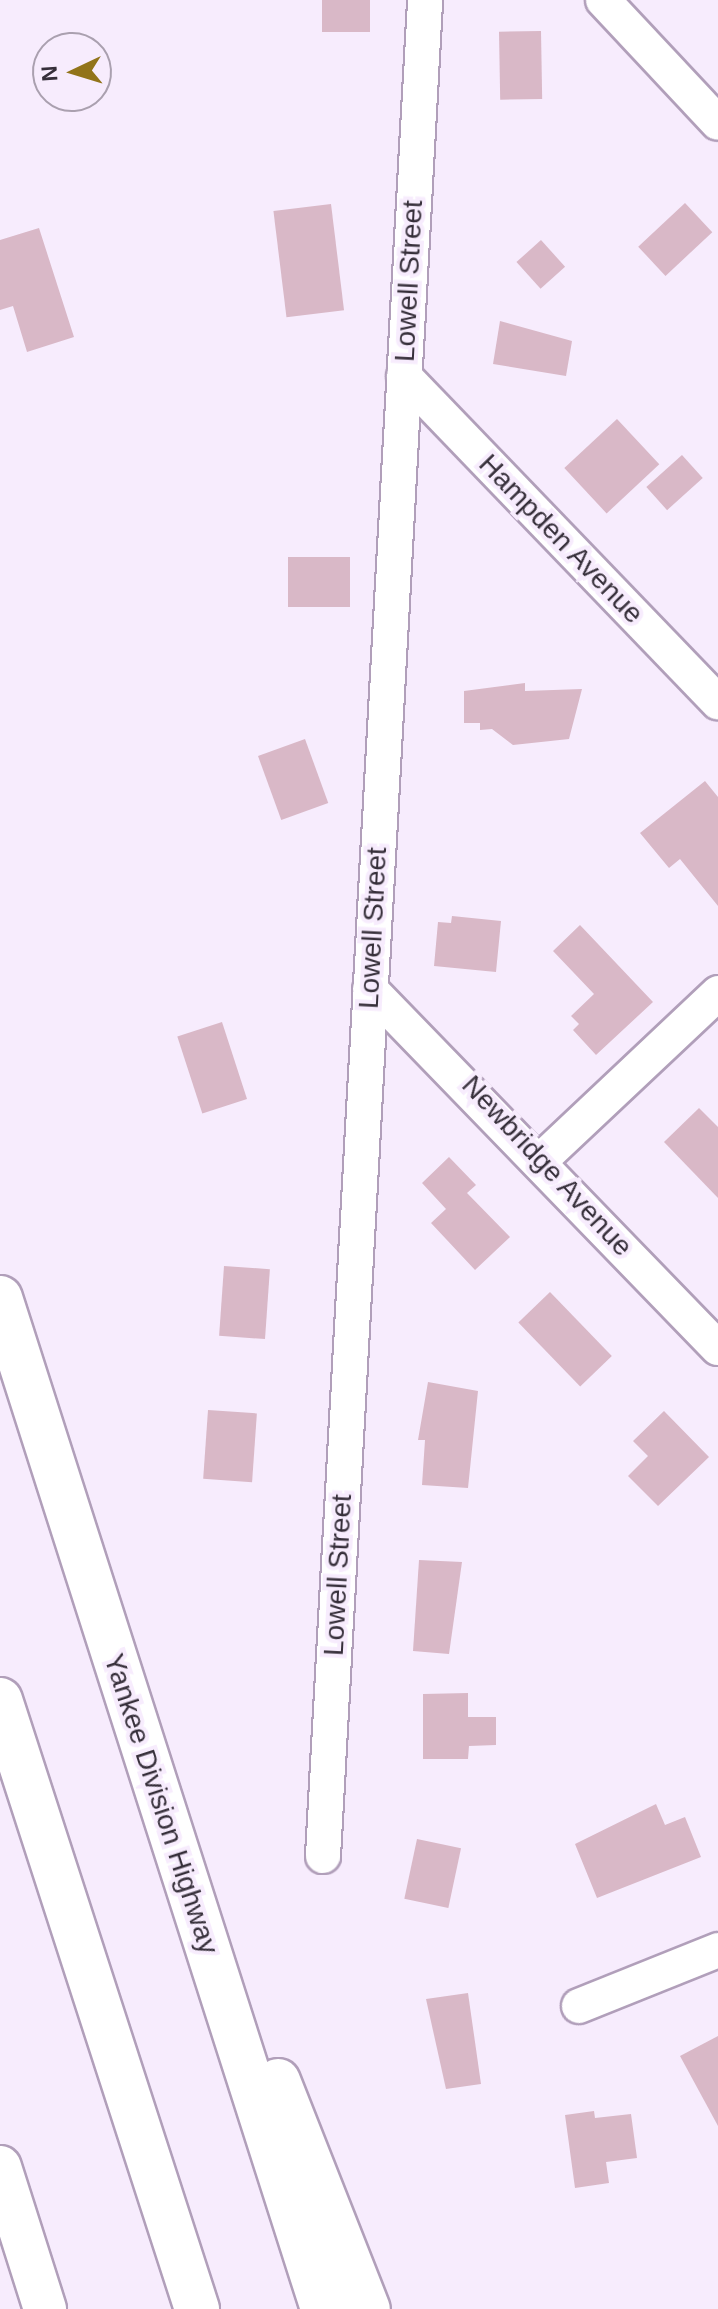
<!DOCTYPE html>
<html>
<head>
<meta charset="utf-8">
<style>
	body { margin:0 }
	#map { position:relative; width:718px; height:2309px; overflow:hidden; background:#f7ecfd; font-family:Arial,sans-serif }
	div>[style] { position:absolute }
	.building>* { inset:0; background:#d9b8c7; transform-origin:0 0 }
	.roads { filter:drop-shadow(2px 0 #b19fba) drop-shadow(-2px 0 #b19fba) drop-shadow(0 2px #b19fba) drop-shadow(0 -2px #b19fba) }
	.minor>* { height:34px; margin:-17px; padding:0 17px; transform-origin:17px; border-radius:17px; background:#fff }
	.tertiary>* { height:42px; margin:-21px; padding:0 21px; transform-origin:21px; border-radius:21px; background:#fff }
	.motorway>* { height:44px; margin:-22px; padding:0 22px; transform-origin:22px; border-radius:22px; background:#fff }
	span { translate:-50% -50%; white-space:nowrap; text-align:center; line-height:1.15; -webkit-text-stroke:8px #f7ecfd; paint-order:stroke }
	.street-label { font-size:28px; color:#362f3a }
	.north { position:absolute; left:32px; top:32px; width:80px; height:80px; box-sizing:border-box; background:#f7ecfd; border:2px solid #aaa0af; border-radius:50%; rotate:266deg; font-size:22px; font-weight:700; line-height:32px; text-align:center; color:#362f3a }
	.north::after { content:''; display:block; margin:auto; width:28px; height:36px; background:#92741a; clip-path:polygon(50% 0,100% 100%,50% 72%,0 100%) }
</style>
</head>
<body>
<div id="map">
	<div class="building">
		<div style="left:322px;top:0;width:48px;height:32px"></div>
		<div style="left:541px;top:31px;width:68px;height:42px;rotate:89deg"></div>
		<div style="left:685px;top:203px;width:40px;height:64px;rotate:47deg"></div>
		<div style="left:331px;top:204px;width:107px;height:58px;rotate:83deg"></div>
		<div style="clip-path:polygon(39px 228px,74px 337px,27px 352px,13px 306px,0 310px,0 240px)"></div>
		<div style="left:541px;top:240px;width:36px;height:33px;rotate:48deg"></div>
		<div style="clip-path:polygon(500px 321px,572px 341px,566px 376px,493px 364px)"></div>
		<div style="left:617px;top:419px;width:62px;height:72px;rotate:47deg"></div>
		<div style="left:682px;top:455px;width:31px;height:48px;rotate:48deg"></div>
		<div style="left:288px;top:557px;width:62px;height:50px"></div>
		<div style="clip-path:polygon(525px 683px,525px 691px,582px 689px,569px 739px,513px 745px,492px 729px,480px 730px,480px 723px,464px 723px,464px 691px)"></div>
		<div style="left:305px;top:739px;width:68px;height:50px;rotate:70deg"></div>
		<div style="clip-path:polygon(705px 781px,718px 797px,718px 906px,680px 859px,669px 868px,640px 833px)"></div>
		<div style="clip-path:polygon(452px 916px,501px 921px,496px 972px,434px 966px,438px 922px,451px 923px)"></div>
		<div style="clip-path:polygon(580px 925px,653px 1002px,596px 1055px,573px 1030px,579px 1024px,571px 1016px,594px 994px,553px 951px)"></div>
		<div style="left:222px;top:1022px;width:81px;height:47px;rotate:72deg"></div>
		<div style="clip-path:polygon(699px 1108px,718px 1127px,718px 1198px,664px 1142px)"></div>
		<div style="clip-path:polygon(449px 1157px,476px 1185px,467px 1193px,510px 1237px,475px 1270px,431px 1223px,446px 1209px,422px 1183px)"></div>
		<div style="left:224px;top:1266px;width:46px;height:70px;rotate:4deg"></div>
		<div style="left:550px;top:1292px;width:89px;height:44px;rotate:46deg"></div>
		<div style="clip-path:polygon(428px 1382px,478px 1391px,468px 1488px,422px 1485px,425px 1440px,418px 1440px)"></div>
		<div style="left:208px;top:1410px;width:49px;height:69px;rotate:4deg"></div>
		<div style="clip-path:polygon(664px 1411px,709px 1457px,658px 1506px,628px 1476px,648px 1456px,633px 1441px)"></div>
		<div style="clip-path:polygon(419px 1560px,462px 1562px,449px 1654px,413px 1651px)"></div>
		<div style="clip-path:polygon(468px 1693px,468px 1717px,496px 1717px,496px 1745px,469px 1746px,468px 1759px,423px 1759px,423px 1694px)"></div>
		<div style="clip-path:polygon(656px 1804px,665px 1825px,685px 1817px,701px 1857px,597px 1898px,575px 1844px)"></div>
		<div style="left:417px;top:1839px;width:45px;height:61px;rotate:12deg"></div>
		<div style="clip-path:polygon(468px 1993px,481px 2084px,446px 2089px,426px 1999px)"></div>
		<div style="clip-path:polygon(718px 2036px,718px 2126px,680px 2056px)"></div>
		<div style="clip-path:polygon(594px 2111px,595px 2118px,631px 2114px,637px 2158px,606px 2162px,609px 2183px,575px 2188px,565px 2115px)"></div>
	</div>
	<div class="roads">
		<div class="minor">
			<div style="left:603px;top:0;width:168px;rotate:46.9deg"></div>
			<div style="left:404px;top:376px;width:453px;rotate:46.1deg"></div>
			<div style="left:370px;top:989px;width:500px;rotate:45.9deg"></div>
			<div style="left:542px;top:1159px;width:242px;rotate:-43.3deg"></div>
			<div style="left:323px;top:1856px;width:1859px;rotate:-86.85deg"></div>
			<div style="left:579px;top:2006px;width:150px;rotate:-21.9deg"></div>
		</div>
		<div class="tertiary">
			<div style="left:0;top:2167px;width:149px;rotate:72.4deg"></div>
		</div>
		<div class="motorway">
			<div style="left:0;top:1298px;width:1061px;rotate:72.28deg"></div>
			<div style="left:0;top:1700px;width:640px;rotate:72.07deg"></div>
			<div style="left:278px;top:2081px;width:245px;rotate:68.5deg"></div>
		</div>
	</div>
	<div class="street-label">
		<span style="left:409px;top:281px;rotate:-87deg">Lowell Street</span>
		<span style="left:561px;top:539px;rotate:46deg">Hampden Avenue</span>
		<span style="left:373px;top:928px;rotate:-87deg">Lowell Street</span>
		<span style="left:547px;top:1166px;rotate:47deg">Newbridge Avenue</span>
		<span style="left:338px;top:1575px;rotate:-87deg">Lowell Street</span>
		<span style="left:161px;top:1804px;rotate:72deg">Yankee Division Highway</span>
	</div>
	<div class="north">N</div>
</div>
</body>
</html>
